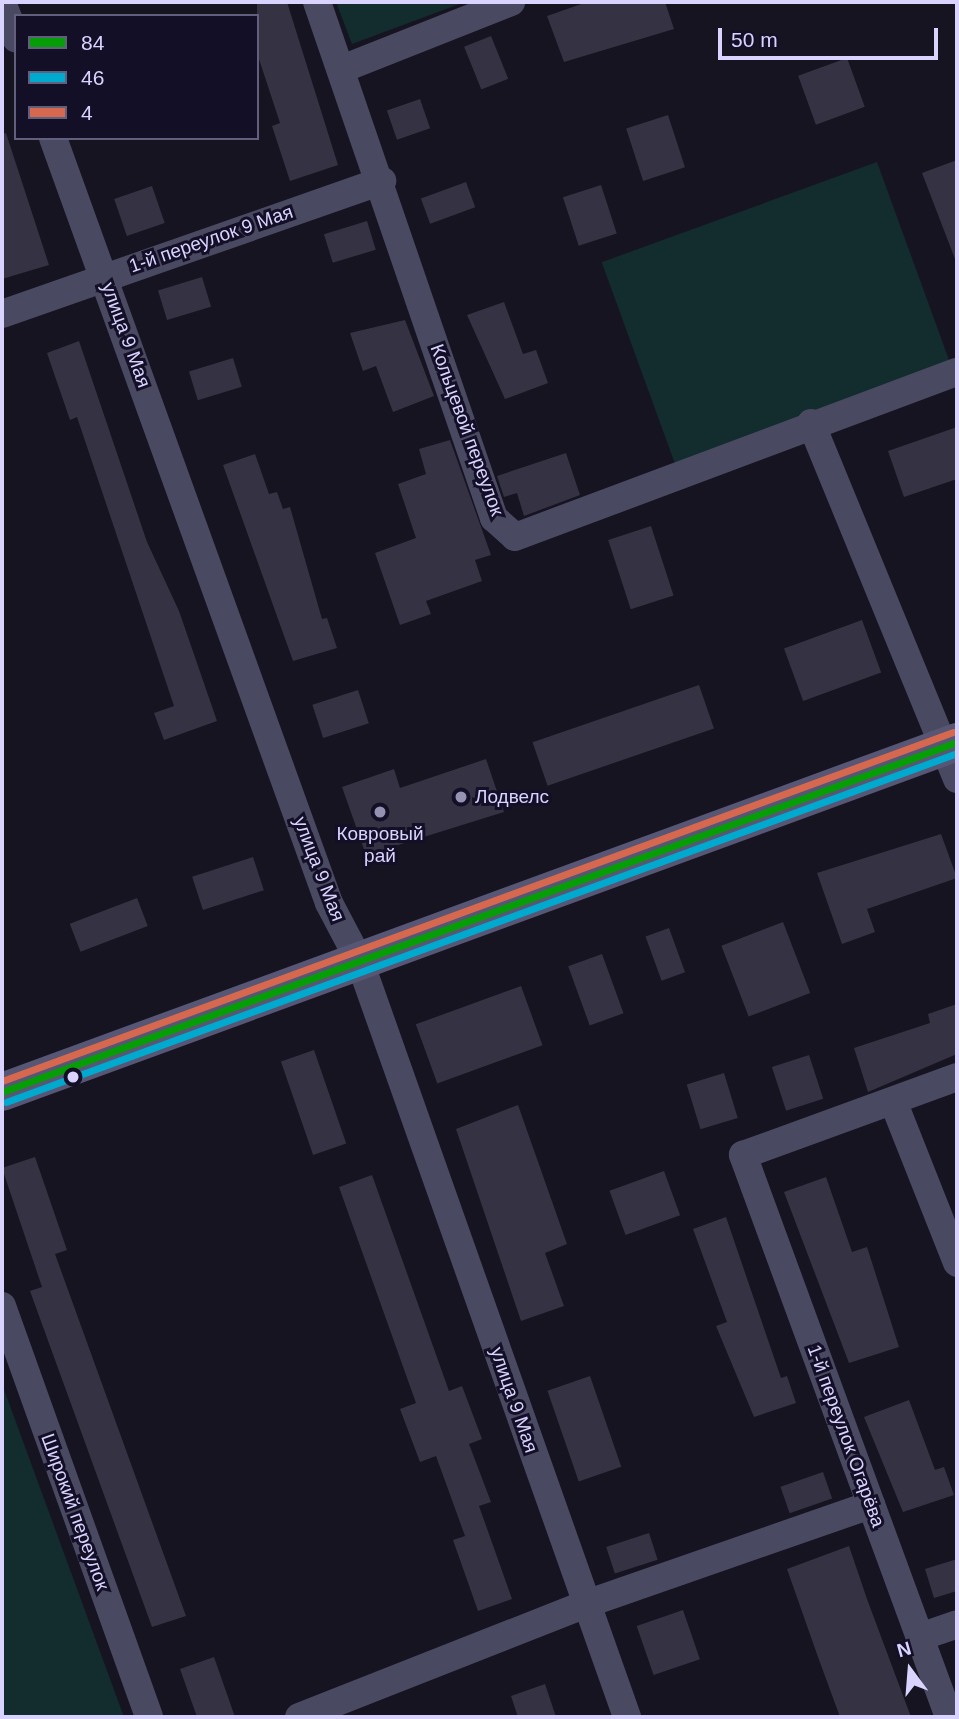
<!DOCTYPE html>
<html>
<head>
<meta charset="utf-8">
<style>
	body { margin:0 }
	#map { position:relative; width:959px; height:1719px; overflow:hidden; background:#161421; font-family:Helvetica,sans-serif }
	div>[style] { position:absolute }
	.green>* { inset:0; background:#132c2d; transform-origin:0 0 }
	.building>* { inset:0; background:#343243; transform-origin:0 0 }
	.street>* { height:28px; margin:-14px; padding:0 14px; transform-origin:14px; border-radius:14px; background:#4a4962 }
	.secondary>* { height:38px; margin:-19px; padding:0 19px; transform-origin:19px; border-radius:19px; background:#575674 }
	.bus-1>* { height:7px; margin:-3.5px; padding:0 3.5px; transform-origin:3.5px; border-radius:3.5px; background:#069e06 }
	.bus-2>* { height:7px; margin:-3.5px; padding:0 3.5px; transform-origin:3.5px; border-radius:3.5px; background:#00a9ce }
	.bus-3>* { height:7px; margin:-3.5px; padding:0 3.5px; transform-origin:3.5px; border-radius:3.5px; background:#d66850 }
	.dots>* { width:19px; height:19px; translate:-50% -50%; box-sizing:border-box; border:4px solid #130f26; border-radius:50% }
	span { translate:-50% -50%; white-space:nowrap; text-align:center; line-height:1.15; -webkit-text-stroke:6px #130f26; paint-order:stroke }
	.street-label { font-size:19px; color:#d9d4ff }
	.poi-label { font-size:19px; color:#d9d4ff }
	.left { translate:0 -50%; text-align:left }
	.frame { position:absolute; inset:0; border:4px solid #d9d4ff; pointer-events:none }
	.legend { position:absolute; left:14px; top:14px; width:245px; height:126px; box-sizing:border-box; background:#130f26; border:2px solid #625e7d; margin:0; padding:9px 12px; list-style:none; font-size:21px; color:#d9d4ff }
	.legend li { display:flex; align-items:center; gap:14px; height:35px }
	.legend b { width:35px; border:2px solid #625e7d }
	.north { position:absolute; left:875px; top:1635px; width:70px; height:70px; -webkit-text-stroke:5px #130f26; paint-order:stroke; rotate:344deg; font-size:19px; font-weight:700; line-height:28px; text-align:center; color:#d9d4ff }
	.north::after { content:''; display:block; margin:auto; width:24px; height:32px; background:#d9d4ff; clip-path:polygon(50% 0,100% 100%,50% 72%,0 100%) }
	.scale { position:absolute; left:718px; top:28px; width:220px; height:32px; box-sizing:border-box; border:4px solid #d9d4ff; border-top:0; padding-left:9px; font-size:21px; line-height:24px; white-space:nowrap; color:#d9d4ff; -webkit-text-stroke:5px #130f26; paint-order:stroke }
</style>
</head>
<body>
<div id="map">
	<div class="green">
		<div style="clip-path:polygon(336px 2px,465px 2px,352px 44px)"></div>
		<div style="left:877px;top:162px;width:221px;height:293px;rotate:70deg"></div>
		<div style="clip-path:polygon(2px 1384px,124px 1717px,2px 1717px)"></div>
	</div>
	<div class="building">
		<div style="clip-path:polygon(257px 2px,287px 2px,338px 165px,290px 181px,272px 126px,280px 123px,257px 53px)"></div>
		<div style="clip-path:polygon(587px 2px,665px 2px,674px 29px,564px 62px,547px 16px)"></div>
		<div style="left:491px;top:36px;width:46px;height:29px;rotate:68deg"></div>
		<div style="left:847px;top:58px;width:52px;height:52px;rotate:70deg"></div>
		<div style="left:420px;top:99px;width:31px;height:35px;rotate:71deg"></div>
		<div style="left:668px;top:115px;width:55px;height:44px;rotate:72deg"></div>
		<div style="clip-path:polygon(6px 133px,49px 265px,2px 279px,2px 134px)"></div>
		<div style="clip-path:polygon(957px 160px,957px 259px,955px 259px,922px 173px)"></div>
		<div style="left:466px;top:182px;width:27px;height:48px;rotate:70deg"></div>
		<div style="left:601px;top:185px;width:51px;height:40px;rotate:72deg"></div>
		<div style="left:152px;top:186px;width:39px;height:40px;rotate:71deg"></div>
		<div style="left:367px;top:221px;width:30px;height:45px;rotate:73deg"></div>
		<div style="left:202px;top:277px;width:31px;height:46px;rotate:73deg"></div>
		<div style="clip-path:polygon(504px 302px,523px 354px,536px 350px,548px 383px,505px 399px,467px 315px)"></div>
		<div style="clip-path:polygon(405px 320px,434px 396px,393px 412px,376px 366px,363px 371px,350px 333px)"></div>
		<div style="clip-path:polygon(79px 341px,147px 542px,179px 611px,217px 721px,164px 740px,154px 713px,174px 706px,77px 417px,70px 420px,47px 353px)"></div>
		<div style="left:233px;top:358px;width:30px;height:46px;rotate:73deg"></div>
		<div style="clip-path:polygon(957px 427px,957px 479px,904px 497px,888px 451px)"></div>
		<div style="clip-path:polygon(450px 440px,491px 555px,475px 560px,482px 581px,426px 601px,431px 614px,400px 625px,375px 553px,416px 538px,398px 484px,426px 474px,419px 449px)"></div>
		<div style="clip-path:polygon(566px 453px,580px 495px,524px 516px,517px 493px,504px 497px,497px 476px)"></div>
		<div style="clip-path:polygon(255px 454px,269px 494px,277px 492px,283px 509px,290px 507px,322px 619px,327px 618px,337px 648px,293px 661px,223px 465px)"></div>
		<div style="left:651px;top:526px;width:73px;height:45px;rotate:72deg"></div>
		<div style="left:862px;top:620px;width:56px;height:83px;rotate:70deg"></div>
		<div style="left:699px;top:685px;width:46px;height:176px;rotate:71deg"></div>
		<div style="left:358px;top:690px;width:35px;height:48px;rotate:72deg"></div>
		<div style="clip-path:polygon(486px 759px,504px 812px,366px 855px,342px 787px,394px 769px,400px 788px)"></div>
		<div style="clip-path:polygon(941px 834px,957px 878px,867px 909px,875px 932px,842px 944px,817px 873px)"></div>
		<div style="left:253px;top:857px;width:35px;height:64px;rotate:72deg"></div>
		<div style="left:137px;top:898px;width:30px;height:72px;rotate:69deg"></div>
		<div style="left:783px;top:922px;width:76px;height:66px;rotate:69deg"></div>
		<div style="left:669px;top:928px;width:47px;height:25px;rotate:70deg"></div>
		<div style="left:602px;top:954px;width:63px;height:36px;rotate:70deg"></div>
		<div style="left:521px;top:986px;width:63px;height:112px;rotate:70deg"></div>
		<div style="clip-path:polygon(957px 1004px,957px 1054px,868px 1092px,854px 1048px,930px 1023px,928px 1014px)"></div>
		<div style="left:314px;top:1050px;width:99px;height:35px;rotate:71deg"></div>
		<div style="left:809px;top:1055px;width:46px;height:39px;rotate:72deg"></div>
		<div style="left:724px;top:1073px;width:47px;height:39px;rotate:73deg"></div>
		<div style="clip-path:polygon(518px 1105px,567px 1244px,545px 1253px,564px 1306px,521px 1321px,456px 1129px)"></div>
		<div style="clip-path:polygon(35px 1157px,67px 1250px,55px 1254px,186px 1616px,152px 1627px,30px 1291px,42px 1287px,2px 1168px)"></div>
		<div style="left:664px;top:1171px;width:47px;height:58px;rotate:70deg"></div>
		<div style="clip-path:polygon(372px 1175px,449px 1391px,462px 1386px,482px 1439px,469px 1444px,491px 1502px,479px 1506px,512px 1599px,478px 1611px,453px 1540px,465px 1536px,436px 1456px,420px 1462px,400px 1409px,416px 1403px,339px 1187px)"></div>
		<div style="clip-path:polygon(826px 1177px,852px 1252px,867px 1247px,899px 1347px,849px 1363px,784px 1192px)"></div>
		<div style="clip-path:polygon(726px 1217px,781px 1378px,787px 1376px,796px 1403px,754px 1417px,716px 1326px,727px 1322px,693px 1229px)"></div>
		<div style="left:590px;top:1376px;width:96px;height:45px;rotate:71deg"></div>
		<div style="clip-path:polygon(909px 1400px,935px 1470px,944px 1467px,954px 1495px,903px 1512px,864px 1417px)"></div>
		<div style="left:823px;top:1472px;width:28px;height:45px;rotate:71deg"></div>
		<div style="left:649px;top:1533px;width:28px;height:45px;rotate:72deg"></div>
		<div style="clip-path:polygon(849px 1546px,867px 1599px,911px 1717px,840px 1717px,818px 1657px,787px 1569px)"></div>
		<div style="clip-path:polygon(957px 1559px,957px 1591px,934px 1598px,925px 1569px)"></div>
		<div style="left:683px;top:1610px;width:52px;height:49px;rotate:71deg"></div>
		<div style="clip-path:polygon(214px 1657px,235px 1717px,197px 1717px,180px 1669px)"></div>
		<div style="clip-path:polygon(545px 1684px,556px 1717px,518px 1717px,511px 1696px)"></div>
	</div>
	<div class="street">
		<div style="left:2px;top:2px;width:39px;rotate:69deg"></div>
		<div style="left:317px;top:2px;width:546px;rotate:71.07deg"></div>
		<div style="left:494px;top:518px;width:28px;rotate:42deg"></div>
		<div style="left:515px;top:537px;width:472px;rotate:-20.5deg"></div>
		<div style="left:342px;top:69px;width:182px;rotate:-21.6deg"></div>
		<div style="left:53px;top:138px;width:813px;rotate:70.16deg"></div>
		<div style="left:329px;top:903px;width:67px;rotate:62.3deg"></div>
		<div style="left:360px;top:962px;width:801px;rotate:70.52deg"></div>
		<div style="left:2px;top:314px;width:403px;rotate:-19.3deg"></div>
		<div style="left:811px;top:423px;width:385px;rotate:67.7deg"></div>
		<div style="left:893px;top:1101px;width:174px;rotate:68.4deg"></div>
		<div style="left:2px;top:1306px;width:436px;rotate:70.3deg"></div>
		<div style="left:920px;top:1637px;width:39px;rotate:-19deg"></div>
		<div style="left:299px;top:1717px;width:308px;rotate:-21.5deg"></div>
		<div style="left:586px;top:1604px;width:302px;rotate:-19.2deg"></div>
		<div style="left:949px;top:1717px;width:599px;rotate:-110.13deg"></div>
		<div style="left:743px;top:1155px;width:228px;rotate:-20deg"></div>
	</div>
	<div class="secondary">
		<div style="left:2px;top:1092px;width:1017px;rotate:-20.13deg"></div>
	</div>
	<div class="bus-1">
		<div style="left:2px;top:1092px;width:1017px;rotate:-20.13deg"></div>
	</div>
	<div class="bus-2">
		<div style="left:6px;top:1102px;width:1013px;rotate:-20.15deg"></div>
	</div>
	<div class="bus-3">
		<div style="left:2px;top:1081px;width:1013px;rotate:-20.15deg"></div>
	</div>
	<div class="dots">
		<div style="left:461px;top:797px;background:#9591b1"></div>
		<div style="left:380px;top:812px;background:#9591b1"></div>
		<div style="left:73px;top:1077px;background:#d9d4ff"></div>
	</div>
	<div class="street-label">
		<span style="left:211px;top:239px;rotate:-19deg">1-й переулок 9 Мая</span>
		<span style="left:126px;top:335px;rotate:70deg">улица 9 Мая</span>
		<span style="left:467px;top:430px;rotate:70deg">Кольцевой переулок</span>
		<span style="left:319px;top:869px;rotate:69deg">улица 9 Мая</span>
		<span style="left:514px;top:1400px;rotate:71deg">улица 9 Мая</span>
		<span style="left:846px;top:1436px;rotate:70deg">1-й переулок Огарёва</span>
		<span style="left:75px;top:1512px;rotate:70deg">Широкий переулок</span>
	</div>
	<div class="poi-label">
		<span class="left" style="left:475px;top:797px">Лодвелс</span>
		<span style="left:380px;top:845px">Ковровый<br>рай</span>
	</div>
	<div class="frame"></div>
	<ul class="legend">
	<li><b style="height:9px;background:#069e06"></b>84</li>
	<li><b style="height:9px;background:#00a9ce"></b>46</li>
	<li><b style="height:9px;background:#d66850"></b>4</li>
	</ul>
	<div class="north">N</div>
	<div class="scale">50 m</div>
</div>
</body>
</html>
